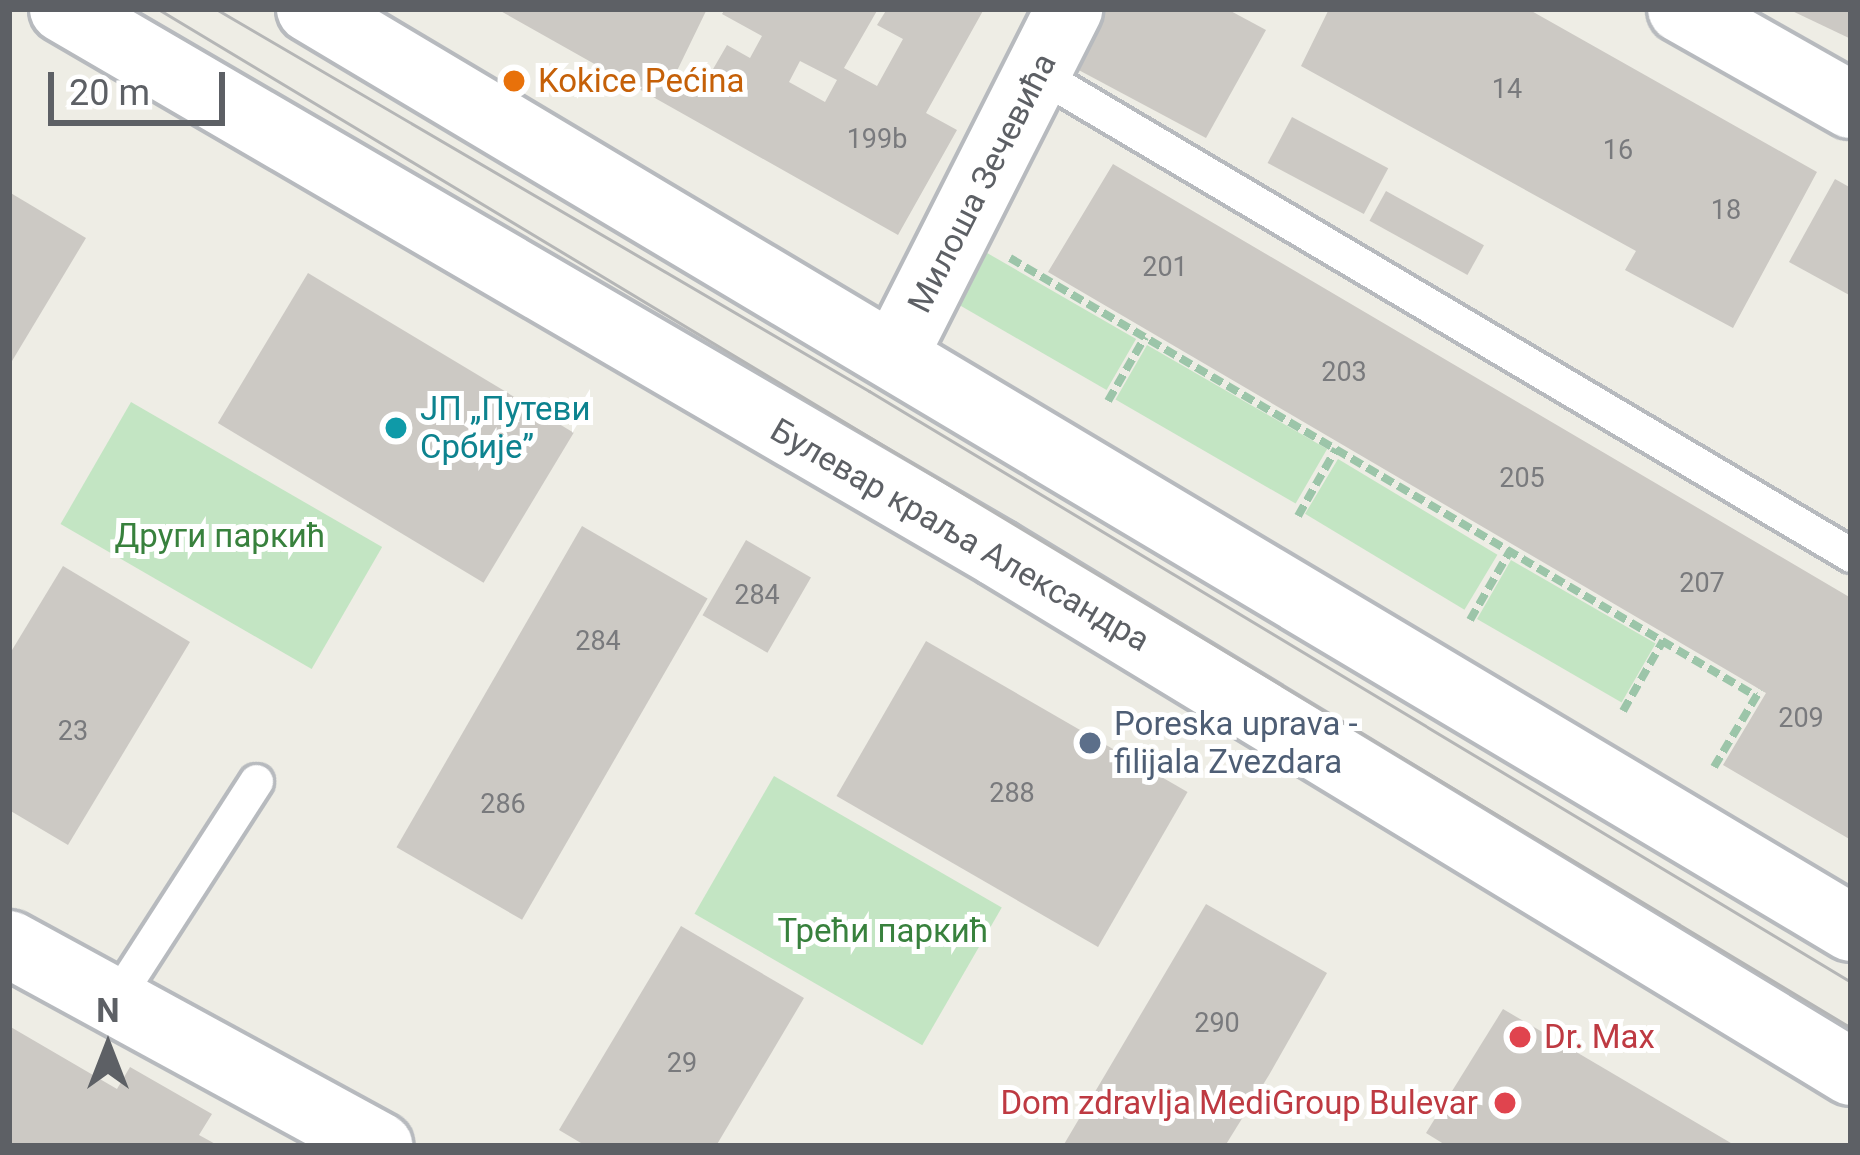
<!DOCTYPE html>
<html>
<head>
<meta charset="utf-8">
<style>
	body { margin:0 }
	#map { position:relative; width:1860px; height:1155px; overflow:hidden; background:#eeede5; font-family:Roboto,sans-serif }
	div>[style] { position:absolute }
	.green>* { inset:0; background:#c3e5c3; transform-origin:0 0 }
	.building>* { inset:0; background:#ccc9c4; transform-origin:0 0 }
	.path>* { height:8px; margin-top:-4px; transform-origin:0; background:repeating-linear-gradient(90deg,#9cc5a9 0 12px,transparent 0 18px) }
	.roads { filter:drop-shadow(3px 0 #b7babe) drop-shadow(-3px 0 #b7babe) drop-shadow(0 3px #b7babe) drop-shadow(0 -3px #b7babe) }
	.lane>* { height:33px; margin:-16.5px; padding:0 16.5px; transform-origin:16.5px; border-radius:16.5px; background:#fff }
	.street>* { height:66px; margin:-33px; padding:0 33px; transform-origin:33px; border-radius:33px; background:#fff }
	.secondary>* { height:66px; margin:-33px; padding:0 33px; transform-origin:33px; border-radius:33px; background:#fff }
	.tram>* { height:3px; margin:-1.5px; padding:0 1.5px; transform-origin:1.5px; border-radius:1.5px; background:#b5b6b6 }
	.dots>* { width:33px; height:33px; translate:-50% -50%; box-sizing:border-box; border:6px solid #fff; border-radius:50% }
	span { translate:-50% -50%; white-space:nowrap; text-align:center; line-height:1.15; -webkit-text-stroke:10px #fff; paint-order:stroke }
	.number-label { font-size:27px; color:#797a7d }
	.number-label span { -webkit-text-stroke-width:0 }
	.food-label { font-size:33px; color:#c56008 }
	.left { translate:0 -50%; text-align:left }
	.street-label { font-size:33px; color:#5d6065 }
	.culture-label { font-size:33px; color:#0d838f }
	.park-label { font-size:33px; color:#38813d }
	.service-label { font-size:33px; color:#4e5e75 }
	.health-label { font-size:33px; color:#be3a42 }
	.right { translate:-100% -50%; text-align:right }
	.frame { position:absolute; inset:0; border:12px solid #5d6065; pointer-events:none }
	.north { position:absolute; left:48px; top:987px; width:120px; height:120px; -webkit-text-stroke:9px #fff; paint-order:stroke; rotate:0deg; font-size:33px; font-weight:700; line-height:48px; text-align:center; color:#5d6065 }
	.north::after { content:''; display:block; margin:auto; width:42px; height:54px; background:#5d6065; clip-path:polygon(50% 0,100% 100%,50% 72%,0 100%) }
	.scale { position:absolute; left:48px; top:72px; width:177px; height:54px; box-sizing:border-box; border:6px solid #5d6065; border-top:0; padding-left:15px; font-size:36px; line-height:42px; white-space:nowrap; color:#5d6065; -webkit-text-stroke:9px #fff; paint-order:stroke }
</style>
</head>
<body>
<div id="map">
	<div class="green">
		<div style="left:975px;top:246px;width:186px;height:59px;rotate:30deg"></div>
		<div style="left:1147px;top:345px;width:208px;height:63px;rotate:30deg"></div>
		<div style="left:131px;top:402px;width:290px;height:141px;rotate:30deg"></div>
		<div style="left:1338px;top:459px;width:186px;height:64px;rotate:31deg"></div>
		<div style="left:1511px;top:560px;width:167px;height:68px;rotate:30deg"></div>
		<div style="left:774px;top:776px;width:263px;height:159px;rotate:30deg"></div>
	</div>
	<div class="building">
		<div style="clip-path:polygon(evenodd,497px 9px,707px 9px,673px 79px,681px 84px,687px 74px,705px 83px,727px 45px,750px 58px,762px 36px,722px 14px,725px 9px,878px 9px,844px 68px,877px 86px,903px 39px,877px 25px,887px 9px,984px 9px,926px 113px,957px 130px,898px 235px,497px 9px,800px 61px,837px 80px,825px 102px,789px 82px,800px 61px)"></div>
		<div style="clip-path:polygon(1104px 9px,1227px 9px,1266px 30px,1206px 138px,1073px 67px)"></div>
		<div style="clip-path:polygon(1329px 9px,1528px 9px,1817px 172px,1733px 328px,1625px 270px,1636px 251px,1301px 66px)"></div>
		<div style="clip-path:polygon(1788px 9px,1851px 9px,1851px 39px)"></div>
		<div style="left:1292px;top:117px;width:109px;height:52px;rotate:28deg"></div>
		<div style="clip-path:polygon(1113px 164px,1851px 598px,1851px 840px,1723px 765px,1766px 693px,1048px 272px)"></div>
		<div style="clip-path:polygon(1835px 179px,1851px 188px,1851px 296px,1789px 262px)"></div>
		<div style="left:1386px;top:191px;width:112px;height:34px;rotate:29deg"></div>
		<div style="clip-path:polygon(9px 192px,86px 238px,9px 366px)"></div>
		<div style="left:308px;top:273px;width:310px;height:175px;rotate:31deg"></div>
		<div style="left:582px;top:526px;width:145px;height:371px;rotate:30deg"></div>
		<div style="left:746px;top:540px;width:75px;height:87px;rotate:30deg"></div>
		<div style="clip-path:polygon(63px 566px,190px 642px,68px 845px,9px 810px,9px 655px)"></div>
		<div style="left:926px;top:641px;width:302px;height:179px;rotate:30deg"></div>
		<div style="clip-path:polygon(1206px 904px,1327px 973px,1269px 1075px,1225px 1146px,1063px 1146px)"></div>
		<div style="clip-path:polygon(681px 926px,804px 998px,716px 1146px,586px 1146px,559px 1130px)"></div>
		<div style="clip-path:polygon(1503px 1009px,1736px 1146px,1447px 1146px,1426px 1133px)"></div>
		<div style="clip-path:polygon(9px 1026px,117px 1089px,130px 1067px,212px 1114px,199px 1135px,219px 1146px,9px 1146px)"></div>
	</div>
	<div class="path">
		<div style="left:1010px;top:258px;width:865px;rotate:30.42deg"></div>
		<div style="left:1108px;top:401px;width:74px;rotate:-60deg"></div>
		<div style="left:1298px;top:516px;width:77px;rotate:-60.4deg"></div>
		<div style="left:1470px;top:620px;width:80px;rotate:-59.9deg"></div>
		<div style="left:1623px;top:711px;width:81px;rotate:-60.3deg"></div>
		<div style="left:1714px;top:767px;width:90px;rotate:-59.1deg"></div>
	</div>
	<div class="roads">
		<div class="lane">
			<div style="left:1037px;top:73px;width:946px;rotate:30.63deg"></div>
			<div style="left:113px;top:1003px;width:264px;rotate:-57.2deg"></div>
		</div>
		<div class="street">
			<div style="left:1681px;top:9px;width:195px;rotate:29.5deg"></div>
			<div style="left:894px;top:356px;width:389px;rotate:-63.2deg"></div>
			<div style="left:9px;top:944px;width:422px;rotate:28.6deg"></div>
		</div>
		<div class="secondary">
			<div style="left:63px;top:9px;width:1081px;rotate:30.22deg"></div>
			<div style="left:997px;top:553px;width:999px;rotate:31.29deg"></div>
			<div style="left:310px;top:9px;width:1794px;rotate:30.81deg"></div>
		</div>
	</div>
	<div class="tram">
		<div style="left:158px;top:9px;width:1976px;rotate:31.04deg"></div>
		<div style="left:216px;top:9px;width:757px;rotate:30.33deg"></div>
		<div style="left:869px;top:391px;width:1146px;rotate:31.04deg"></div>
	</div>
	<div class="dots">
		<div style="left:514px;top:81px;background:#e8710a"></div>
		<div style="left:396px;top:428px;background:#0f9aa8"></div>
		<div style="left:1090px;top:743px;background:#5c6f8a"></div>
		<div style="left:1520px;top:1037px;background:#e0444e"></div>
		<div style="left:1505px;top:1103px;background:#e0444e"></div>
	</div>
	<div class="number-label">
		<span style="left:1507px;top:90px">14</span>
		<span style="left:877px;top:140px">199b</span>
		<span style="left:1618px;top:151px">16</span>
		<span style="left:1726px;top:211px">18</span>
		<span style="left:1165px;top:268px">201</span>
		<span style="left:1344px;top:373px">203</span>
		<span style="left:1522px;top:479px">205</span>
		<span style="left:1702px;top:584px">207</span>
		<span style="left:757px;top:596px">284</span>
		<span style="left:598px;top:642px">284</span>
		<span style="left:1801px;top:719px">209</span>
		<span style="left:73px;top:732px">23</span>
		<span style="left:1012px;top:794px">288</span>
		<span style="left:503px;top:805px">286</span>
		<span style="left:1217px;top:1024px">290</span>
		<span style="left:682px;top:1064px">29</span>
	</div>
	<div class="food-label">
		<span class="left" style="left:538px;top:81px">Kokice Pećina</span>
	</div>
	<div class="street-label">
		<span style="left:982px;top:183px;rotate:-63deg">Милоша Зечевића</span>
		<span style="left:960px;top:535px;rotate:30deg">Булевар краља Александра</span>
	</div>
	<div class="culture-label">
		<span class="left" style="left:420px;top:428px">ЈП „Путеви<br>Србије”</span>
	</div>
	<div class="park-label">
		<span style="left:220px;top:536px">Други паркић</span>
		<span style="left:883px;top:931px">Трећи паркић</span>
	</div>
	<div class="service-label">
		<span class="left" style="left:1114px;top:743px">Poreska uprava -<br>filijala Zvezdara</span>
	</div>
	<div class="health-label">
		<span class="left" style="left:1544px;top:1037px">Dr. Max</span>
		<span class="right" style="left:1478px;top:1103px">Dom zdravlja MediGroup Bulevar</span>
	</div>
	<div class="frame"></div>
	<div class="north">N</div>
	<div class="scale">20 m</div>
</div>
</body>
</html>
